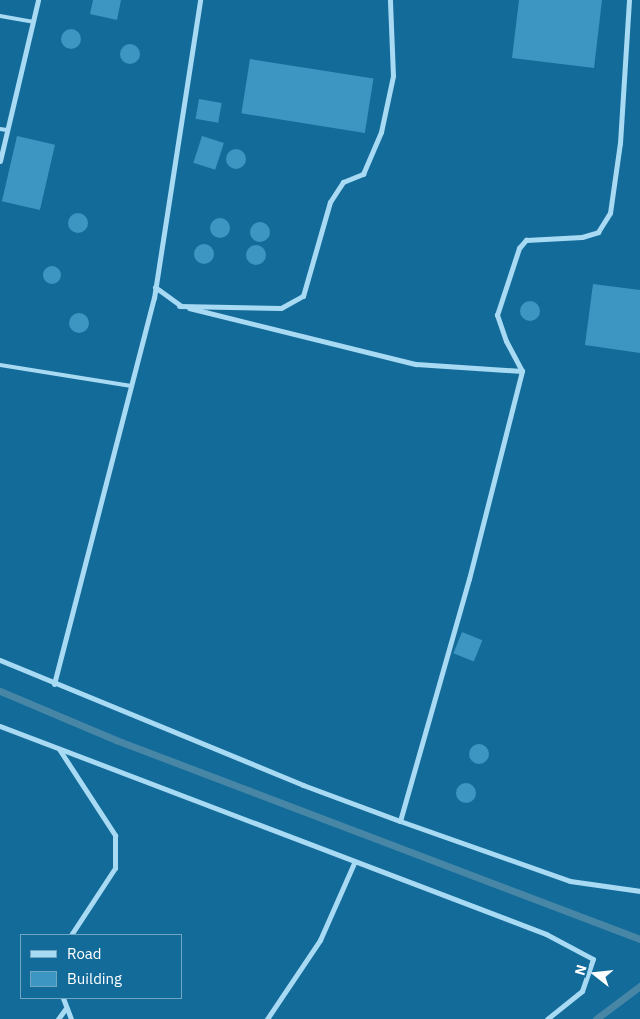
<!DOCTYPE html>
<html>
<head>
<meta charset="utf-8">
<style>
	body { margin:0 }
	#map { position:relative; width:640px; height:1019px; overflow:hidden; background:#136b9a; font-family:"IBM Plex Sans",sans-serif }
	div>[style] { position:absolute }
	.stream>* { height:7px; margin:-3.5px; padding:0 3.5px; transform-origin:3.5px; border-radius:3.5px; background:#4886a6 }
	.building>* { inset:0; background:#3d95c1; transform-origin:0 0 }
	.round { border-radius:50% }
	.lane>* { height:4px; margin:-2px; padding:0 2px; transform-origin:2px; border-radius:2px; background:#a8daf3 }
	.street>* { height:5px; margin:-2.5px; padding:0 2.5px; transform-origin:2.5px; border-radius:2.5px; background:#a8daf3 }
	span { translate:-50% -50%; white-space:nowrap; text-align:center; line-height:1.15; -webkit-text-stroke:4px #136b9a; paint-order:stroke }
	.legend { position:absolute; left:20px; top:934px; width:162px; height:65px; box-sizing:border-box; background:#136b9a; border:1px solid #71a6c2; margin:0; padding:6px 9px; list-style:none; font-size:15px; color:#fff }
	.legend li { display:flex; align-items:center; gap:10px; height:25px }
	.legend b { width:25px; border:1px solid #71a6c2 }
	.north { position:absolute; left:570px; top:949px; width:50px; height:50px; -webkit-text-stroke:4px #136b9a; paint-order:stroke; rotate:286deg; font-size:14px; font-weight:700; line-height:20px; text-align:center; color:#fff }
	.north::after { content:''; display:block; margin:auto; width:18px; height:22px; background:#fff; clip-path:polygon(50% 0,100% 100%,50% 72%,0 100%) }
</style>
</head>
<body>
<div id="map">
	<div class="stream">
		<div style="left:0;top:691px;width:126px;rotate:22.9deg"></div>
		<div style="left:116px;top:740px;width:561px;rotate:20.8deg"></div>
		<div style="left:596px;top:1019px;width:55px;rotate:-36.9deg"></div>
	</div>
	<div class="building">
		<div style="clip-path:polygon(93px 0,121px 0,117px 20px,90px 14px)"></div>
		<div style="clip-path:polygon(519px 0,602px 0,594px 68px,512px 58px)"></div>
		<div class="round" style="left:61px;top:29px;width:20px;height:20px"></div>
		<div class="round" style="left:120px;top:44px;width:20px;height:20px"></div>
		<div style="left:250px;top:59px;width:125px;height:55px;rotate:9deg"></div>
		<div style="left:199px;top:99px;width:23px;height:20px;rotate:10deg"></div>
		<div style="left:17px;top:136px;width:39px;height:67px;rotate:13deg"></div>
		<div style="left:202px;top:136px;width:23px;height:28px;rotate:18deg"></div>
		<div class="round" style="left:226px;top:149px;width:20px;height:20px"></div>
		<div class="round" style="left:68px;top:213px;width:20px;height:20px"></div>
		<div class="round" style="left:210px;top:218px;width:20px;height:20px"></div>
		<div class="round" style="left:250px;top:222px;width:20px;height:20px"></div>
		<div class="round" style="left:194px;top:244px;width:20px;height:20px"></div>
		<div class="round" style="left:246px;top:245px;width:20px;height:20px"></div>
		<div class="round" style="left:43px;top:266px;width:18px;height:18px"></div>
		<div style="clip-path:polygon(593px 284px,640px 290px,640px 353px,585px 345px)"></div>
		<div class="round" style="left:520px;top:301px;width:20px;height:20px"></div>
		<div class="round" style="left:69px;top:313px;width:20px;height:20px"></div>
		<div style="left:462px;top:632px;width:22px;height:23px;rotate:22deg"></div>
		<div class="round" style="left:469px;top:744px;width:20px;height:20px"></div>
		<div class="round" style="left:456px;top:783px;width:20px;height:20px"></div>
	</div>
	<div class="lane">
		<div style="left:0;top:16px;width:34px;rotate:10deg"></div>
		<div style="left:0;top:129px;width:7px;rotate:8deg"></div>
		<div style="left:0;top:365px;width:133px;rotate:9.1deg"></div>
	</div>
	<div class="street">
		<div style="left:0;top:161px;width:165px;rotate:-76.7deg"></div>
		<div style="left:155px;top:287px;width:32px;rotate:36deg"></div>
		<div style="left:179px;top:306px;width:102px;rotate:1.1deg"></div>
		<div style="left:281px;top:308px;width:25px;rotate:-29deg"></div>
		<div style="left:303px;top:296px;width:98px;rotate:-74deg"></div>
		<div style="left:330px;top:202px;width:24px;rotate:-57deg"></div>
		<div style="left:343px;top:182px;width:22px;rotate:-22deg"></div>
		<div style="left:363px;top:174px;width:46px;rotate:-66.8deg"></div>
		<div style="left:381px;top:132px;width:57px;rotate:-77.9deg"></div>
		<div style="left:393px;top:76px;width:76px;rotate:-92.3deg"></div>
		<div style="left:189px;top:308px;width:234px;rotate:13.9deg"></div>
		<div style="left:416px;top:364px;width:106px;rotate:3.8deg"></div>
		<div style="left:0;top:660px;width:328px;rotate:22.4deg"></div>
		<div style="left:303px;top:785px;width:103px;rotate:20.4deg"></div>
		<div style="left:400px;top:821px;width:180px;rotate:19.4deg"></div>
		<div style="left:570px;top:881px;width:71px;rotate:8.1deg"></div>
		<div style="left:54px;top:684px;width:399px;rotate:-75.5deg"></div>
		<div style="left:154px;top:298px;width:302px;rotate:-81.2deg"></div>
		<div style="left:0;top:726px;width:584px;rotate:20.85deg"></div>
		<div style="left:546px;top:934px;width:53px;rotate:28deg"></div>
		<div style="left:593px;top:959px;width:34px;rotate:109deg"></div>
		<div style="left:582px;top:991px;width:45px;rotate:141.3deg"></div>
		<div style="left:59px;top:749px;width:103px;rotate:56.9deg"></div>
		<div style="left:115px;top:835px;width:33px;rotate:90deg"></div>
		<div style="left:115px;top:868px;width:80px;rotate:123.3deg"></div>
		<div style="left:400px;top:821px;width:252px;rotate:-74.1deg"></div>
		<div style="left:469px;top:579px;width:215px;rotate:-75.7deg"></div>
		<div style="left:522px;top:371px;width:34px;rotate:-118deg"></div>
		<div style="left:506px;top:341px;width:28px;rotate:-109deg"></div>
		<div style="left:497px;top:315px;width:71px;rotate:-71.8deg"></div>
		<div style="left:519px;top:248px;width:11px;rotate:-49deg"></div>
		<div style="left:526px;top:240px;width:56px;rotate:-3.1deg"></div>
		<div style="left:582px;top:237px;width:17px;rotate:-17deg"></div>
		<div style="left:598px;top:232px;width:22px;rotate:-58deg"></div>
		<div style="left:610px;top:213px;width:71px;rotate:-81.9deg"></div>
		<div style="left:620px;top:143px;width:143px;rotate:-86.4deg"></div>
		<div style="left:63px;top:998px;width:22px;rotate:69deg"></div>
		<div style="left:58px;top:1019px;width:14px;rotate:-54deg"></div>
		<div style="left:267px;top:1019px;width:95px;rotate:-56.1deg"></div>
		<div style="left:320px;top:940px;width:84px;rotate:-66.2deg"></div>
	</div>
	<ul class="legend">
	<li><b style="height:6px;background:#a8daf3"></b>Road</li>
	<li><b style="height:14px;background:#3d95c1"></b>Building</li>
	</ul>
	<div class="north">N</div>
</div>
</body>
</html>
